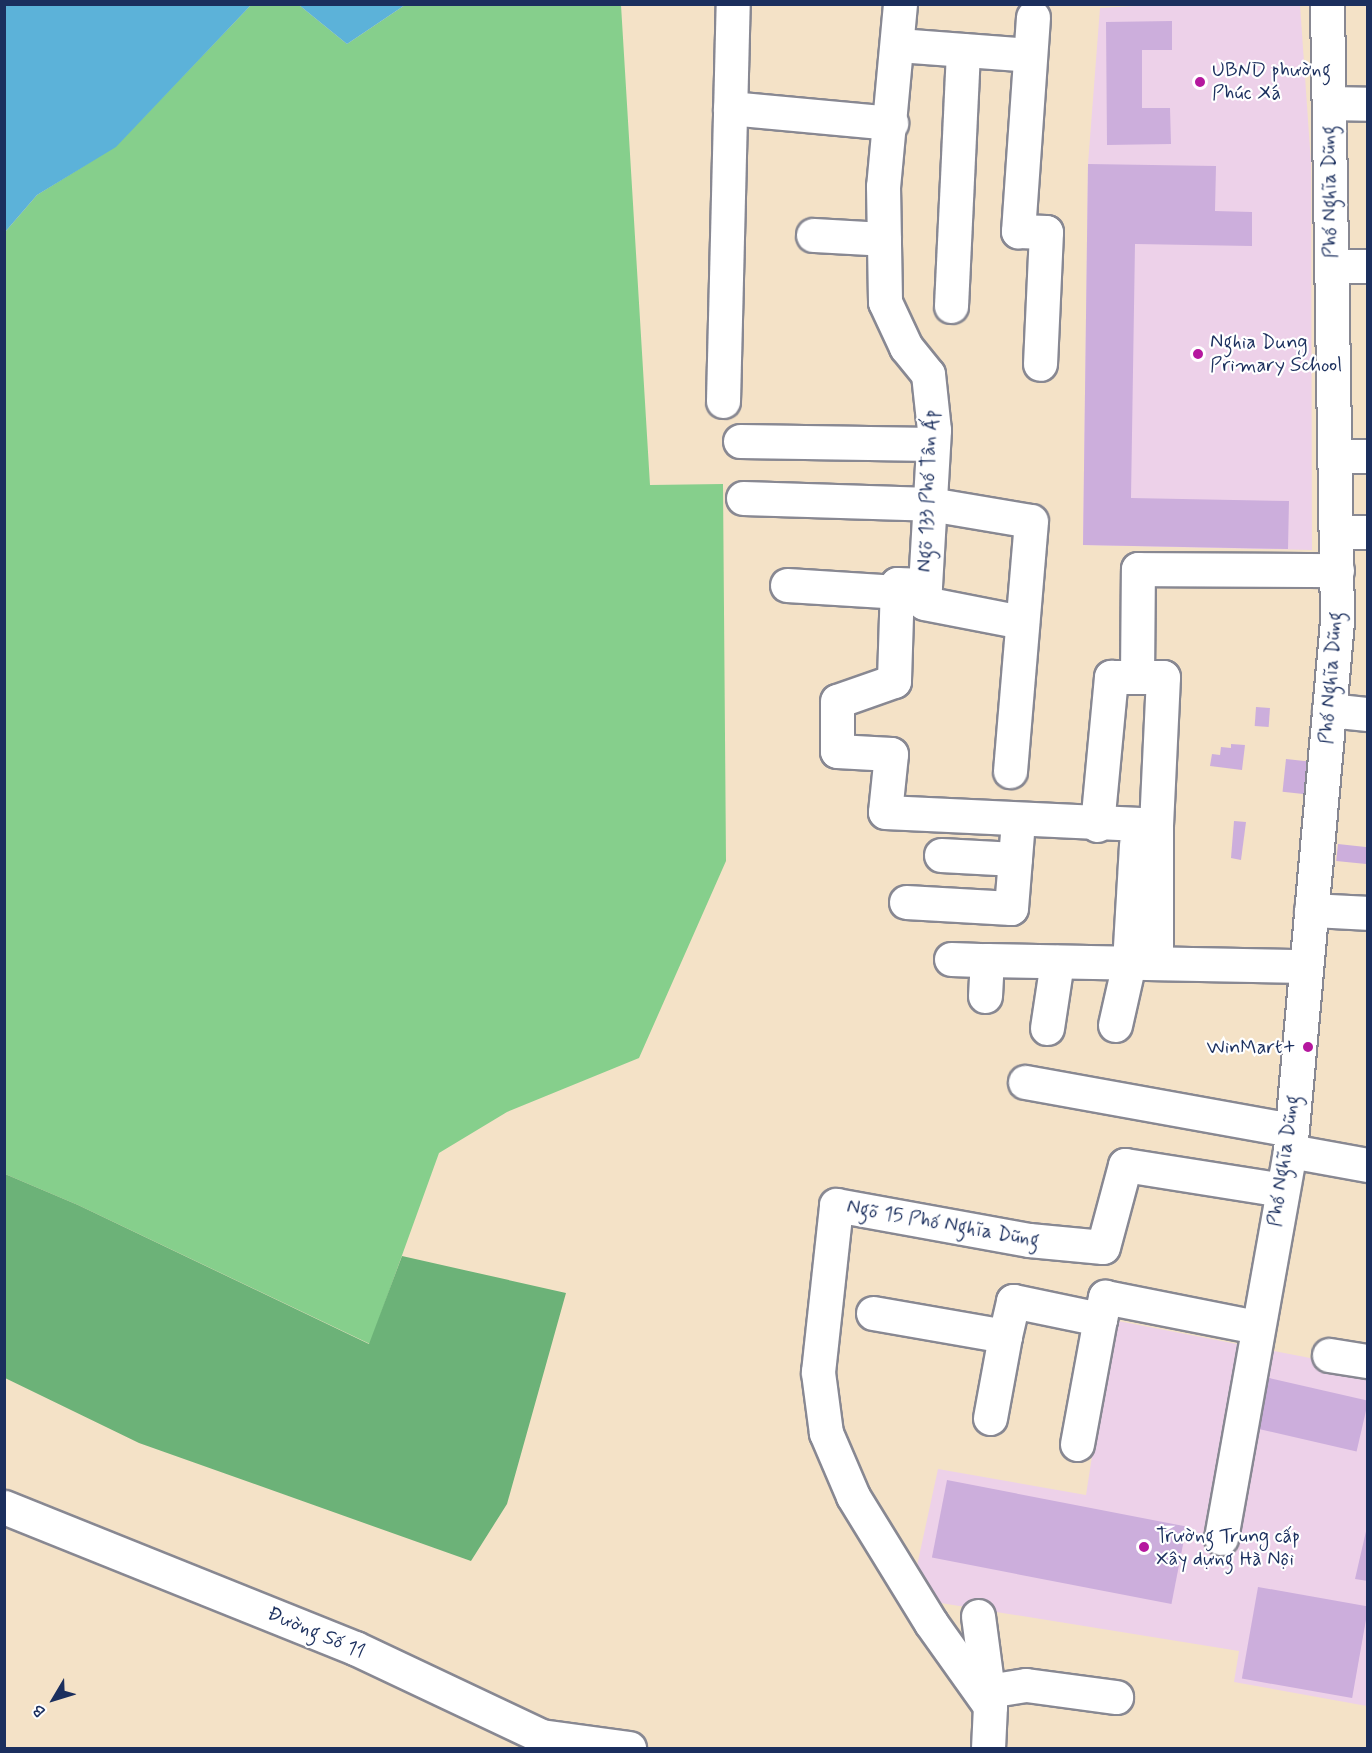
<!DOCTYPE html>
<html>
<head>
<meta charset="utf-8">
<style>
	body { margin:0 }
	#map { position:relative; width:1372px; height:1753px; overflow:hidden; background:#f4e2c7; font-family:Mynerve,sans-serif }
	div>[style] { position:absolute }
	.built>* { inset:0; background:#edd1e9 }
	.green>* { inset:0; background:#86cf8c }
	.forest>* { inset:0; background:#6cb278 }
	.water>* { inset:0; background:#5cb2d9 }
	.building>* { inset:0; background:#ccaedc; transform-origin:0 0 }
	.roads { filter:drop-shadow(2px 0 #888892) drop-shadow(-2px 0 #888892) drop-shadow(0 2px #888892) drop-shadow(0 -2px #888892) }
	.minor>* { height:33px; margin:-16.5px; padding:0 16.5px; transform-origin:16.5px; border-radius:16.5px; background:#fff }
	.dots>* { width:16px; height:16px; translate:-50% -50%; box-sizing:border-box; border:3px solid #fff; border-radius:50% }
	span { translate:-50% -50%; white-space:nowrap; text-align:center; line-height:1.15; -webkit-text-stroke:4.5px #fff; paint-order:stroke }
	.poi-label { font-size:20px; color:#1b2f5e }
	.left { translate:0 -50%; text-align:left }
	.right { translate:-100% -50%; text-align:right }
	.street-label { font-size:20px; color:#1b2f5e }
	.frame { position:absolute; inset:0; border:6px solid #1b2f5e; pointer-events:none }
	.north { position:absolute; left:24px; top:1669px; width:60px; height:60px; -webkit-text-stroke:4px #fff; paint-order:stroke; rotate:232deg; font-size:16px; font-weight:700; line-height:24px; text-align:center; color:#1b2f5e }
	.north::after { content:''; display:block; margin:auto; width:21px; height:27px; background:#1b2f5e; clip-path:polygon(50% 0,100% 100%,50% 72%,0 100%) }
</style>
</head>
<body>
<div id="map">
	<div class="built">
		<div style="clip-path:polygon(1172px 4px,1300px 5px,1311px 163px,1312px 550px,1083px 545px,1088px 164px,1100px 8px)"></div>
		<div style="clip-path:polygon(1113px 1320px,1367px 1369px,1367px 1706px,1234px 1682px,1239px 1651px,910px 1598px,938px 1469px,1086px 1495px)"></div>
	</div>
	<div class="green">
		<div style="clip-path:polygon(251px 5px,299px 5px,347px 44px,405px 5px,621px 5px,650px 485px,723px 484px,726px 861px,639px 1058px,507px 1112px,439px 1153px,370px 1344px,78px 1205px,5px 1174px,5px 232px,37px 195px,116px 146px)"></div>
	</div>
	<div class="forest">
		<div style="clip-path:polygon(5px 1174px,78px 1205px,369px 1344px,402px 1256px,566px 1293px,507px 1504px,471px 1561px,139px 1443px,5px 1378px)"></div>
	</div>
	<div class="water">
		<div style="clip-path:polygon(5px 4px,251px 4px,251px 5px,116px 147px,37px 195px,5px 232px)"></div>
		<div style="clip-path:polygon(299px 5px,405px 5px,347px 44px)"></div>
	</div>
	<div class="building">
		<div style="clip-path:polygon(1172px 21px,1172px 50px,1142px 50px,1142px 108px,1170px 108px,1171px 144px,1107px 145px,1106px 22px)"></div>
		<div style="clip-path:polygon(1088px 164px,1216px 166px,1215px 211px,1252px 212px,1252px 246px,1135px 244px,1131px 498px,1289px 501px,1288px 549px,1083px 545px)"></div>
		<div style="left:1256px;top:707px;width:14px;height:19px;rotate:4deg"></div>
		<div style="clip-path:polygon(1231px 744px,1245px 745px,1242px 770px,1210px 766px,1212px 754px,1220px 755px,1221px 747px,1231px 748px)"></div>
		<div style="left:1286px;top:759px;width:30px;height:33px;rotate:6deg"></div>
		<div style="clip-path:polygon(1234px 821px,1246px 822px,1241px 860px,1231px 858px)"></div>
		<div style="left:1338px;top:844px;width:30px;height:17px;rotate:6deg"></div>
		<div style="left:1265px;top:1377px;width:106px;height:52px;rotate:13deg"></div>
		<div style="left:947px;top:1480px;width:244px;height:79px;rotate:11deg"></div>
		<div style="clip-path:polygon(1367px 1527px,1368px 1528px,1368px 1581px,1355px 1579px)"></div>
		<div style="left:1258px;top:1587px;width:112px;height:93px;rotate:10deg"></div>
	</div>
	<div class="roads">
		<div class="minor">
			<div style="left:900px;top:4px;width:183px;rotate:95.3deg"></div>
			<div style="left:883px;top:186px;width:116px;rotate:89deg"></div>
			<div style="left:885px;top:302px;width:50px;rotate:65deg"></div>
			<div style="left:906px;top:347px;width:35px;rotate:51deg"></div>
			<div style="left:928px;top:374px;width:56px;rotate:83.9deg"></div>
			<div style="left:934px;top:430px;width:173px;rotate:93.3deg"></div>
			<div style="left:924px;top:603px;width:100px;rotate:11deg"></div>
			<div style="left:1033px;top:17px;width:215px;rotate:94deg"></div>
			<div style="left:1018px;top:231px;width:28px;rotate:2deg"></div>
			<div style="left:1046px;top:232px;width:132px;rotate:92.6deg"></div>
			<div style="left:898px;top:45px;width:132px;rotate:4.3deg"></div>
			<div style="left:1329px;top:103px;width:39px;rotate:1deg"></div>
			<div style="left:730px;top:108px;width:162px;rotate:5.3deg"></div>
			<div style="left:813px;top:235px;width:71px;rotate:3.2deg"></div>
			<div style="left:1332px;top:266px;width:36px"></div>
			<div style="left:951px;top:306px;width:256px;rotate:-87.3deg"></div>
			<div style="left:723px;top:401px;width:397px;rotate:-88.6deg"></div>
			<div style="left:740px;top:441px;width:193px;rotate:0.9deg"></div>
			<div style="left:1335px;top:456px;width:33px"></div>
			<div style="left:743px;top:498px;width:187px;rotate:1.8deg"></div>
			<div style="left:930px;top:504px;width:102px;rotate:9.6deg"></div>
			<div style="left:1031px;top:521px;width:251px;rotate:94.8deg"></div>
			<div style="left:1336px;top:532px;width:32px"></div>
			<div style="left:787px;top:585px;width:110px;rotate:3.6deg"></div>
			<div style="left:925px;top:585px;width:28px;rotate:-178deg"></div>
			<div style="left:897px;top:584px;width:97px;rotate:91.8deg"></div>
			<div style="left:894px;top:681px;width:60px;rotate:160.7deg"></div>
			<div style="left:837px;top:701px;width:50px;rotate:90deg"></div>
			<div style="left:837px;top:751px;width:54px;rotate:3.2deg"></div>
			<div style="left:891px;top:754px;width:58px;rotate:95.9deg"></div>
			<div style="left:885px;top:812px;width:271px;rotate:2.7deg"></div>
			<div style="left:1156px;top:825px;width:138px;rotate:90deg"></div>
			<div style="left:1137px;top:677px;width:108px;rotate:-89.5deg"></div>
			<div style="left:1138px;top:569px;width:199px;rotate:0.3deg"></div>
			<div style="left:1329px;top:710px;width:39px;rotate:6deg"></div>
			<div style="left:1097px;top:825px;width:149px;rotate:-84.6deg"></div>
			<div style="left:1111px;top:677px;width:52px"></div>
			<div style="left:1163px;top:677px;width:148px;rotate:92.7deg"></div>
			<div style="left:941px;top:855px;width:74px;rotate:3.1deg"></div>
			<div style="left:906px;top:902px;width:105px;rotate:3.3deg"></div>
			<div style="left:1011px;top:908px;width:87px;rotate:-85.4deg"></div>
			<div style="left:1311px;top:910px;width:57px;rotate:3deg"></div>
			<div style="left:951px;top:959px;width:36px;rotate:2deg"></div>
			<div style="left:985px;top:996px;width:36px;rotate:-87deg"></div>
			<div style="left:987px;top:960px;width:319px;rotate:1.1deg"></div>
			<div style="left:1115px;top:1025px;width:64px;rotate:-77.3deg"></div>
			<div style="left:1129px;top:963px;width:119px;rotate:-86.6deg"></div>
			<div style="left:1047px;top:1028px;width:67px;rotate:-81.4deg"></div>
			<div style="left:1025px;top:1082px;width:271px;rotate:10.2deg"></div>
			<div style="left:1290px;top:1151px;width:79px;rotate:10.2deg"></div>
			<div style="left:873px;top:1313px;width:134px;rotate:9.9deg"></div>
			<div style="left:1005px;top:1336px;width:36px;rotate:-77deg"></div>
			<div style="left:1013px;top:1301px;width:89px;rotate:11.7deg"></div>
			<div style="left:1100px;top:1319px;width:23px;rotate:-77deg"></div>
			<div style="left:1105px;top:1297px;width:155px;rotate:11.2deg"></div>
			<div style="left:1329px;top:1355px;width:39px;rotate:9deg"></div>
			<div style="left:990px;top:1418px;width:83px;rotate:-79.6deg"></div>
			<div style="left:1077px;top:1444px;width:127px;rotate:-79.6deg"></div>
			<div style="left:4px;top:1507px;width:378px;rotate:21.9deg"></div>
			<div style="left:355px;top:1648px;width:206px;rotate:25.3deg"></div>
			<div style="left:541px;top:1736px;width:89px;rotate:7.8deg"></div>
			<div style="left:1221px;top:1538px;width:393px;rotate:-79.9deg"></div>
			<div style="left:1290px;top:1151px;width:532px;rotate:-84.93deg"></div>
			<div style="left:1337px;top:621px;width:617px;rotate:-90.93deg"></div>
			<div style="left:978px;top:1616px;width:91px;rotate:82.4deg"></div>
			<div style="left:990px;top:1706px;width:42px;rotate:92.7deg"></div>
			<div style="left:988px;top:1691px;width:38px;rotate:-9deg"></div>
			<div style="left:1026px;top:1685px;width:91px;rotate:7.6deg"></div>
			<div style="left:990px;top:1706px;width:102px;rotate:-125.4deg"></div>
			<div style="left:931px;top:1623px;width:149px;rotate:-121.6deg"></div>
			<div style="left:853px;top:1496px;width:69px;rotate:-113.2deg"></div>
			<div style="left:826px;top:1433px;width:62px;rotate:-97.5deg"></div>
			<div style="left:818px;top:1372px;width:168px;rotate:-83.8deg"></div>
			<div style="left:836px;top:1205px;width:196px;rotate:10.3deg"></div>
			<div style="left:1029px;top:1240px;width:74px;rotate:5.4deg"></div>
			<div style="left:1103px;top:1247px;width:85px;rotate:-75deg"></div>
			<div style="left:1125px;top:1165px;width:159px;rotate:9deg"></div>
		</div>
	</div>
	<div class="dots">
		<div style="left:1200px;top:82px;background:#b5179e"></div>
		<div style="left:1198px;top:354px;background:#b5179e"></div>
		<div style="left:1308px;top:1047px;background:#b5179e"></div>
		<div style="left:1144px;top:1547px;background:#b5179e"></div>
	</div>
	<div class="poi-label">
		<span class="left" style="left:1212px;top:82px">UBND phường<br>Phúc Xá</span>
		<span class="left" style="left:1210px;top:354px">Nghia Dung<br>Primary School</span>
		<span class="right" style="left:1296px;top:1047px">WinMart+</span>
		<span class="left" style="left:1156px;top:1548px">Trường Trung cấp<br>Xây dựng Hà Nội</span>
	</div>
	<div class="street-label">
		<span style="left:1330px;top:192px;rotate:-91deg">Phố Nghĩa Dũng</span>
		<span style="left:928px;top:491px;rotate:-88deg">Ngõ 133 Phố Tân Ấp</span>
		<span style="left:1331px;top:678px;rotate:-86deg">Phố Nghĩa Dũng</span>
		<span style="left:1284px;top:1161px;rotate:-82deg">Phố Nghĩa Dũng</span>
		<span style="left:943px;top:1224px;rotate:10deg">Ngõ 15 Phố Nghĩa Dũng</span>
		<span style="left:316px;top:1633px;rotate:23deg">Đường Số 11</span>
	</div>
	<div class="frame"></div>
	<div class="north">B</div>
</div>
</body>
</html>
